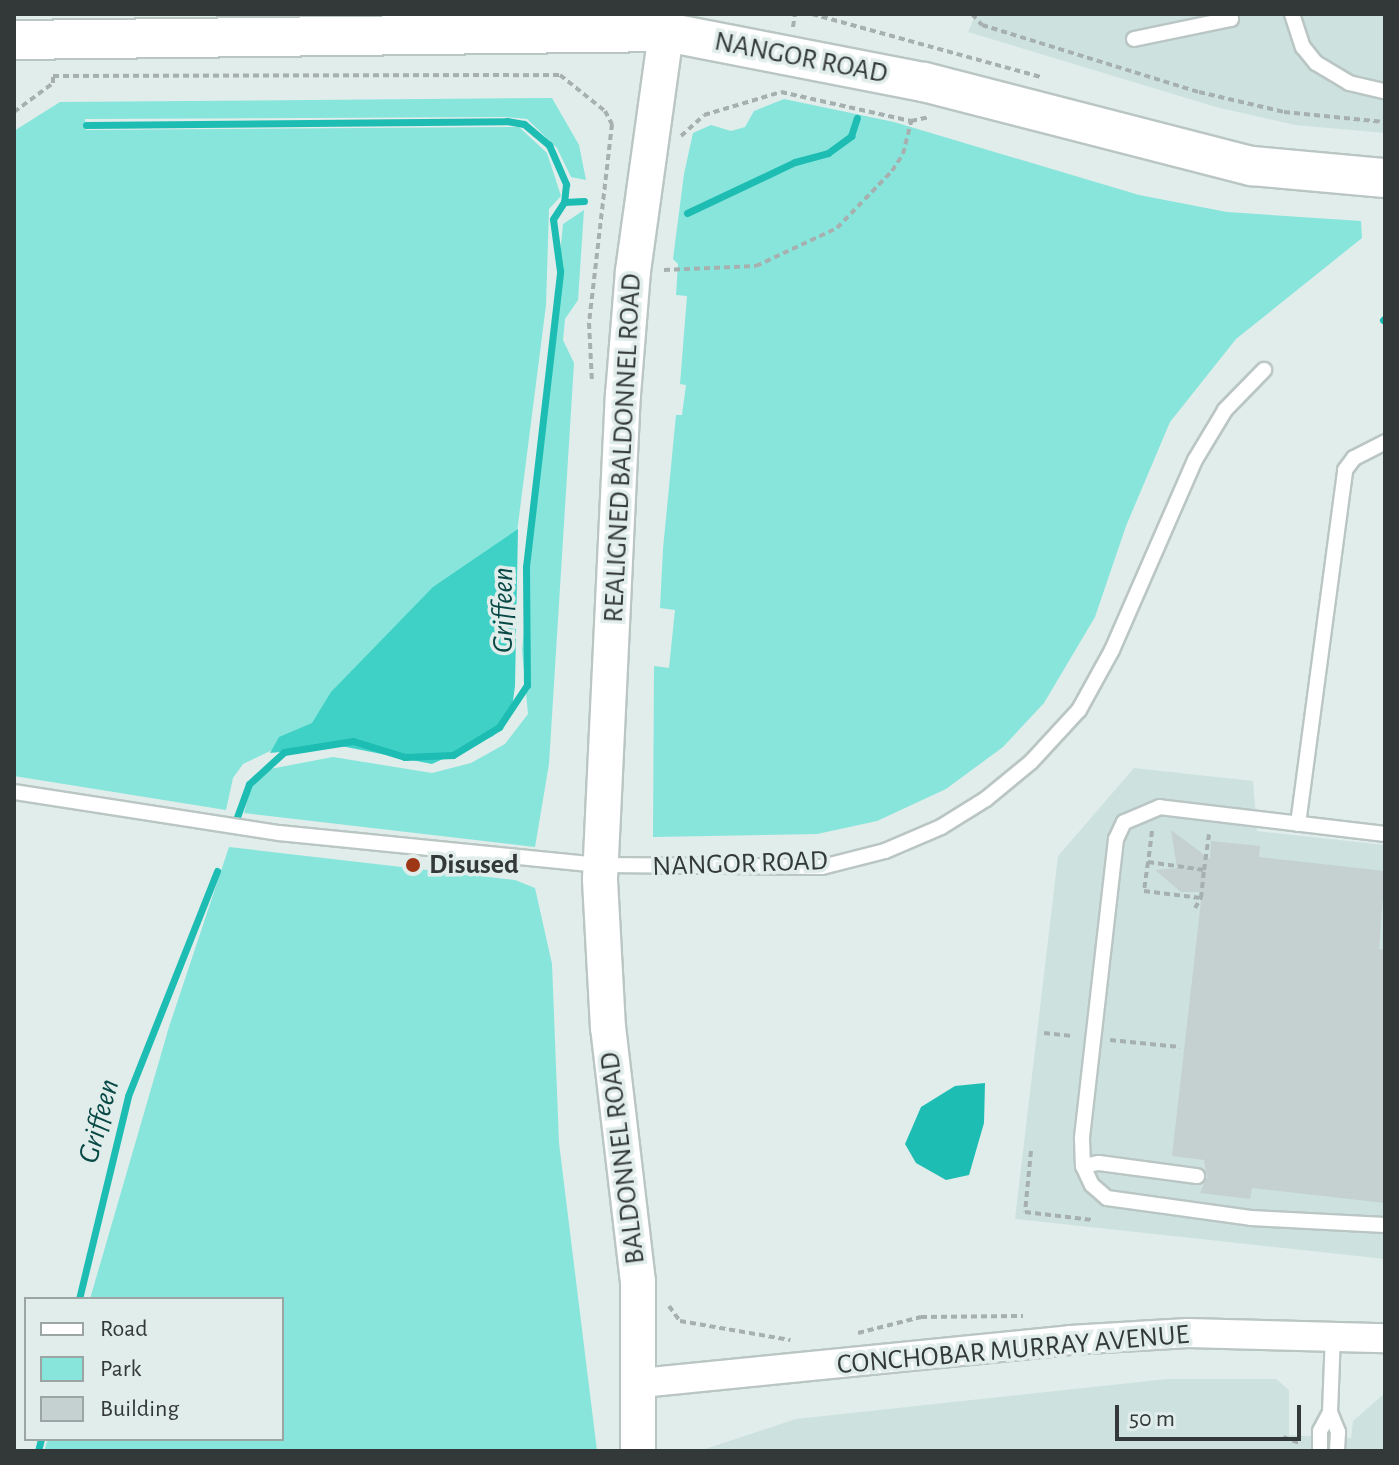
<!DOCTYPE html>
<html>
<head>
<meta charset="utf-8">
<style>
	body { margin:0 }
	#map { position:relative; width:1399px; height:1465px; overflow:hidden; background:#e0edeb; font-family:"Alegreya Sans",sans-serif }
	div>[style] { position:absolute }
	.built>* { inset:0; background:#cde2df }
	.green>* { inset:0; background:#87e5db }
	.forest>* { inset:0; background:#40d1c6 }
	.water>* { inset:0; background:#1ebdb3 }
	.stream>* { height:7px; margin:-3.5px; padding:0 3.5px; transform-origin:3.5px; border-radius:3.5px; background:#1ebdb3 }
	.building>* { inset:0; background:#c5d1d0 }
	.path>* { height:4px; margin-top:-2px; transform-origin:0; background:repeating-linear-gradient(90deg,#a6b0af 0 6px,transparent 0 10px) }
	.roads { filter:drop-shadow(2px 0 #bac6c4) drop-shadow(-2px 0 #bac6c4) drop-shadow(0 2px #bac6c4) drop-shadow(0 -2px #bac6c4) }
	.service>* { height:14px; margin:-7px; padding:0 7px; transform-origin:7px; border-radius:7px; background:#fff }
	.minor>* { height:28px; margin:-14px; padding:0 14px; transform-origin:14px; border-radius:14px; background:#fff }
	.tertiary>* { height:34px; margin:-17px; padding:0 17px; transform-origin:17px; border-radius:17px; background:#fff }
	.secondary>* { height:38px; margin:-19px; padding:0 19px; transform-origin:19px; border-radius:19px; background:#fff }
	.dots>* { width:22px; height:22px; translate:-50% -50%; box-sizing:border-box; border:4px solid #e0edeb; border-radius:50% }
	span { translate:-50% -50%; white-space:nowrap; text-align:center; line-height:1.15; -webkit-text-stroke:7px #e0edeb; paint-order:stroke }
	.street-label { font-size:28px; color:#333838 }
	.poi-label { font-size:28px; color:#333838; font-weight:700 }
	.left { translate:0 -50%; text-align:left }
	.water-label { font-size:30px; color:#094945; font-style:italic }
	.frame { position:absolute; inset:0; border:16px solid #333838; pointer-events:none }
	.legend { position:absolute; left:24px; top:1297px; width:260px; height:144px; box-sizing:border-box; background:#e0edeb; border:2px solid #9ba5a3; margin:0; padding:10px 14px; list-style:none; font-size:24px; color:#333838 }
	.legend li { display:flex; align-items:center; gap:16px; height:40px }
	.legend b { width:40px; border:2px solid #9ba5a3 }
	.scale { position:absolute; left:1115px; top:1405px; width:186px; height:36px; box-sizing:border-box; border:4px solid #333838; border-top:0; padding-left:10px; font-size:24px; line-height:28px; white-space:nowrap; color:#333838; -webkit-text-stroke:6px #e0edeb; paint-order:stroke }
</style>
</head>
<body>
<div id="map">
	<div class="built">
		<div style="clip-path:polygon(976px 14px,1385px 14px,1385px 133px,1295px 125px,1216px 107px,968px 32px)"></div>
		<div style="clip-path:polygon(1134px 768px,1253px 781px,1257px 831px,1385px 845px,1385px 1259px,1015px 1219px,1058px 856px)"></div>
		<div style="clip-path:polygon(1167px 1379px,1276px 1379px,1289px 1390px,1289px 1435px,1351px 1438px,1353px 1421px,1385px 1393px,1385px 1451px,699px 1451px,796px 1419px)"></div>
	</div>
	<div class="green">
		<div style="clip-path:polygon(552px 98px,579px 145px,586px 180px,571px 177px,557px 148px,527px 119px,505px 117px,85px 119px,86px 130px,519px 127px,547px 153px,561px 196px,549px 209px,546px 305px,516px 540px,314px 730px,243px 764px,233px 778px,226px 810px,14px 776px,14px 131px,60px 102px)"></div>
		<div style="clip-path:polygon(784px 99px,894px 122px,1139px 195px,1227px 212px,1361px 221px,1362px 238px,1236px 339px,1170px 422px,1126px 526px,1095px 617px,1044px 703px,1003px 747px,946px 789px,877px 821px,817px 834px,653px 837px,654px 666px,669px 668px,675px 610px,660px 608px,663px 549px,676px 415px,682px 415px,686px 385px,680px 384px,687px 296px,676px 295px,678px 264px,673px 259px,684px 174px,693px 133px,711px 125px,731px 131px,745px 127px,754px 111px)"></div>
		<div style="clip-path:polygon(584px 210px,578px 300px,565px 319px,563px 340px,574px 363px,549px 764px,535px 847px,244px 813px,251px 787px,270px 769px,333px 757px,432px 773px,471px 763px,505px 744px,528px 714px,522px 650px,563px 224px)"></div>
		<div style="clip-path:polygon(229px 847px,515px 880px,535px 888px,552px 964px,559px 1143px,597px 1451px,44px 1451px,48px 1439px,282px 1439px,282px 1299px,90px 1299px,169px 1027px)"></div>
	</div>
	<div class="forest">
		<div style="clip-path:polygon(518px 529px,515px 686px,511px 715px,493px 736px,432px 764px,341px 746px,270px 753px,279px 737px,312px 723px,331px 692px,433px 587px)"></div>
	</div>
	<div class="water">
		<div style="clip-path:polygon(985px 1083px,984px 1123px,969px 1175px,946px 1180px,916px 1163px,905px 1144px,921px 1107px,955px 1086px)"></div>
	</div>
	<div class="stream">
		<div style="left:86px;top:125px;width:421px;rotate:-0.5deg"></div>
		<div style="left:507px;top:121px;width:17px;rotate:10deg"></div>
		<div style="left:524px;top:124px;width:33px;rotate:40deg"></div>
		<div style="left:549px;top:145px;width:43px;rotate:66.4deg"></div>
		<div style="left:566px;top:184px;width:18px;rotate:96deg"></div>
		<div style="left:687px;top:213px;width:119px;rotate:-25.3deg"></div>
		<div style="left:795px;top:162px;width:34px;rotate:-15deg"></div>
		<div style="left:828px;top:153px;width:29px;rotate:-36deg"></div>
		<div style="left:851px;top:136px;width:19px;rotate:-72deg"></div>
		<div style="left:1383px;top:320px;width:3px;rotate:-45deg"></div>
		<div style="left:237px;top:817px;width:35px;rotate:-70deg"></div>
		<div style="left:249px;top:784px;width:47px;rotate:-42.4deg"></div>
		<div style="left:284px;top:752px;width:70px;rotate:-9.1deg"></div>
		<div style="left:353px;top:741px;width:54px;rotate:17.1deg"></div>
		<div style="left:405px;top:757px;width:48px;rotate:-2.4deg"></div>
		<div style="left:453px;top:755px;width:54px;rotate:-31.3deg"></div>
		<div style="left:499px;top:727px;width:50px;rotate:-56.3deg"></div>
		<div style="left:527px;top:685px;width:118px;rotate:-90.5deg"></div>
		<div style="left:526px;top:567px;width:298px;rotate:-83.4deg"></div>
		<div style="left:560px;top:271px;width:52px;rotate:-97.7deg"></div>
		<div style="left:553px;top:219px;width:20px;rotate:-57deg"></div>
		<div style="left:564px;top:202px;width:20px;rotate:-3deg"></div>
		<div style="left:79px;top:1299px;width:209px;rotate:-76.4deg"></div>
		<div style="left:128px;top:1096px;width:242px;rotate:-68.4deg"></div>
		<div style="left:38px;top:1451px;width:12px;rotate:-76deg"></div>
	</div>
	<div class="building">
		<div style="clip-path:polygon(1171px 830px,1210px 859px,1211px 841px,1260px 846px,1259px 857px,1385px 871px,1379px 949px,1385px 950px,1385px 1203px,1252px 1188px,1250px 1199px,1200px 1193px,1207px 1177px,1204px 1160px,1172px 1156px,1202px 892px,1181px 892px,1155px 870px,1177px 868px)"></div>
	</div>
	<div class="path">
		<div style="left:812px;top:14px;width:238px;rotate:15.4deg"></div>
		<div style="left:972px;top:14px;width:15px;rotate:48deg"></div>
		<div style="left:982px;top:25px;width:227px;rotate:17.2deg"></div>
		<div style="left:1199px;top:92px;width:87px;rotate:13.2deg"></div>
		<div style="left:1284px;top:112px;width:101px;rotate:5.7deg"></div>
		<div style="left:793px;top:27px;width:13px;rotate:-81deg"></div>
		<div style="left:53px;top:76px;width:507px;rotate:-0.11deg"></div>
		<div style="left:560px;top:75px;width:58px;rotate:38.7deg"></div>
		<div style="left:605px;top:111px;width:15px;rotate:62deg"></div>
		<div style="left:612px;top:124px;width:200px;rotate:96.6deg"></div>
		<div style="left:589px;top:323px;width:60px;rotate:87.1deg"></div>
		<div style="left:14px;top:112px;width:49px;rotate:-36.6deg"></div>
		<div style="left:53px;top:83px;width:9px;rotate:-90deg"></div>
		<div style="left:681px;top:136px;width:31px;rotate:-42deg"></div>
		<div style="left:704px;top:115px;width:80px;rotate:-16.6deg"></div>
		<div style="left:781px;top:92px;width:133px;rotate:12.6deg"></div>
		<div style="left:911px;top:121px;width:19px;rotate:-12deg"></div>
		<div style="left:664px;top:270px;width:92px;rotate:-2.5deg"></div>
		<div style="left:756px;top:266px;width:89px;rotate:-25.1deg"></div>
		<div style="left:837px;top:228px;width:79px;rotate:-46deg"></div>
		<div style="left:892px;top:171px;width:20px;rotate:-57deg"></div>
		<div style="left:903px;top:154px;width:34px;rotate:-76deg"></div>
		<div style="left:1152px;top:831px;width:31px;rotate:97deg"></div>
		<div style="left:1148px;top:862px;width:57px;rotate:8.1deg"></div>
		<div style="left:1204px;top:870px;width:36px;rotate:-82deg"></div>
		<div style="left:1148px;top:862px;width:29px;rotate:98deg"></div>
		<div style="left:1144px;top:891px;width:57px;rotate:7deg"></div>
		<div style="left:1201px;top:898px;width:28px;rotate:-84deg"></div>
		<div style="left:1195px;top:908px;width:12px;rotate:-59deg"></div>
		<div style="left:1044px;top:1033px;width:30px;rotate:6deg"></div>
		<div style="left:1110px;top:1040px;width:70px;rotate:5.7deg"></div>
		<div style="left:1031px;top:1151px;width:61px;rotate:95.6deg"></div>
		<div style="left:1025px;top:1212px;width:68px;rotate:6.7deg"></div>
		<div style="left:669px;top:1306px;width:19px;rotate:54deg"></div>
		<div style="left:680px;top:1321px;width:112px;rotate:9.8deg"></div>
		<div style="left:858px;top:1333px;width:65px;rotate:-14.3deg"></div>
		<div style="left:921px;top:1317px;width:102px;rotate:-0.6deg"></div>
		<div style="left:1283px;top:1437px;width:20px;rotate:20deg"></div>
	</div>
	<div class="roads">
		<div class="service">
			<div style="left:1292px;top:14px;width:35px;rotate:72deg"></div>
			<div style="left:1303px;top:47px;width:21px;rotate:51deg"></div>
			<div style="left:1316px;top:63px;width:39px;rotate:31deg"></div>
			<div style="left:1349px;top:83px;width:37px;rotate:13deg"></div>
			<div style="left:1134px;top:39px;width:99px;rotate:-11.7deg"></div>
			<div style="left:1231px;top:19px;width:5px;rotate:-101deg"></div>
			<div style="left:14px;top:792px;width:268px;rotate:8.8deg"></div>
			<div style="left:279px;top:833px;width:324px;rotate:5.7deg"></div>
			<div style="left:601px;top:865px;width:221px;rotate:0.5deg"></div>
			<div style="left:822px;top:867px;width:65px;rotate:-14.3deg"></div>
			<div style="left:885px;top:851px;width:61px;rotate:-23.2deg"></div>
			<div style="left:941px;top:827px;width:53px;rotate:-31.9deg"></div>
			<div style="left:986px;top:799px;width:58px;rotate:-39.4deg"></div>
			<div style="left:1031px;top:762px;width:71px;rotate:-47.3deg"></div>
			<div style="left:1079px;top:710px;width:68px;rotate:-61.2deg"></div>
			<div style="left:1112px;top:650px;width:207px;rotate:-66.4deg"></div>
			<div style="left:1195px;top:460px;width:58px;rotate:-59deg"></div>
			<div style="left:1225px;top:410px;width:56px;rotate:-45.7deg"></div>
			<div style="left:1298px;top:824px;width:357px;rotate:-82.4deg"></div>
			<div style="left:1345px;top:470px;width:15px;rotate:-53deg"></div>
			<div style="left:1354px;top:458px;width:35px;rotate:-27deg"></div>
			<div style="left:1385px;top:834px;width:227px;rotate:-173.2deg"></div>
			<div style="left:1160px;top:807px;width:39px;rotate:157deg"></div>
			<div style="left:1124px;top:822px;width:19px;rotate:115deg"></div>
			<div style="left:1116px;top:839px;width:302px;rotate:96.5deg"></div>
			<div style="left:1082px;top:1139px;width:27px;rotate:88deg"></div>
			<div style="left:1083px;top:1166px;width:21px;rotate:65deg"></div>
			<div style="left:1092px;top:1185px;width:20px;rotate:41deg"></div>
			<div style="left:1107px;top:1198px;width:145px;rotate:7.9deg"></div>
			<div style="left:1251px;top:1218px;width:134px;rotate:3deg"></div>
			<div style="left:1083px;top:1166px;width:16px;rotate:-11deg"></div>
			<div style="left:1099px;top:1163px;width:99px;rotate:7.6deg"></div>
			<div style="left:1333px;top:1334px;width:78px;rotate:92.2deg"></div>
			<div style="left:1330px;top:1412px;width:22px;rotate:68deg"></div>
			<div style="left:1338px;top:1432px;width:19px;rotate:93deg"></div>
			<div style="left:1320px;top:1451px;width:20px;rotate:-90deg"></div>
			<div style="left:1320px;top:1431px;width:21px;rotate:-62deg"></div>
		</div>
		<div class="minor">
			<div style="left:641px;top:1383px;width:431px;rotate:-5.7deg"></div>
			<div style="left:1070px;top:1340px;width:118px;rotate:-3.4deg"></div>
			<div style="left:1188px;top:1333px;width:197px;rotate:1.5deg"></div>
		</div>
		<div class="tertiary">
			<div style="left:638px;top:1451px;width:169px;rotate:-90deg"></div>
			<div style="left:638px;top:1282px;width:256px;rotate:-96.7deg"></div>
			<div style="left:608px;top:1028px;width:149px;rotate:-93.1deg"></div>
			<div style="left:600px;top:879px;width:485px;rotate:-87.3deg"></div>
			<div style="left:623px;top:395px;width:124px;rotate:-85.4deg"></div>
			<div style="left:633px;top:271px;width:241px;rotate:-82.1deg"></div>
		</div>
		<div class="secondary">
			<div style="left:14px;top:40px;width:652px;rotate:-0.7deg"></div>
			<div style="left:666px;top:32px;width:263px;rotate:11deg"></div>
			<div style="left:924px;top:82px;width:339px;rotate:14.4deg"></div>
			<div style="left:1252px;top:166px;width:134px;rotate:5.2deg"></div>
		</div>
	</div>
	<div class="dots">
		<div style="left:413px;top:865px;background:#9e3715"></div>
	</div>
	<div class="street-label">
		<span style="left:801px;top:58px;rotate:11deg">NANGOR ROAD</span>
		<span style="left:623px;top:448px;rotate:-87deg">REALIGNED BALDONNEL ROAD</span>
		<span style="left:740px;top:864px;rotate:-2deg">NANGOR ROAD</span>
		<span style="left:623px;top:1158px;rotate:-97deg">BALDONNEL ROAD</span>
		<span style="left:1013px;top:1350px;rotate:-5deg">CONCHOBAR MURRAY AVENUE</span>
	</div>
	<div class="poi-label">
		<span class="left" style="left:429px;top:865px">Disused</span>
	</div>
	<div class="water-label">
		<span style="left:503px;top:610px;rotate:-90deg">Griffeen</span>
		<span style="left:99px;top:1121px;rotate:-75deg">Griffeen</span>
	</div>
	<div class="frame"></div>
	<ul class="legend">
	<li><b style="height:10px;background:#fff"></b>Road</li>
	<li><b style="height:22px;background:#87e5db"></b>Park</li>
	<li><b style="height:22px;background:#c5d1d0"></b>Building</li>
	</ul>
	<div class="scale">50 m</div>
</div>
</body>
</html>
